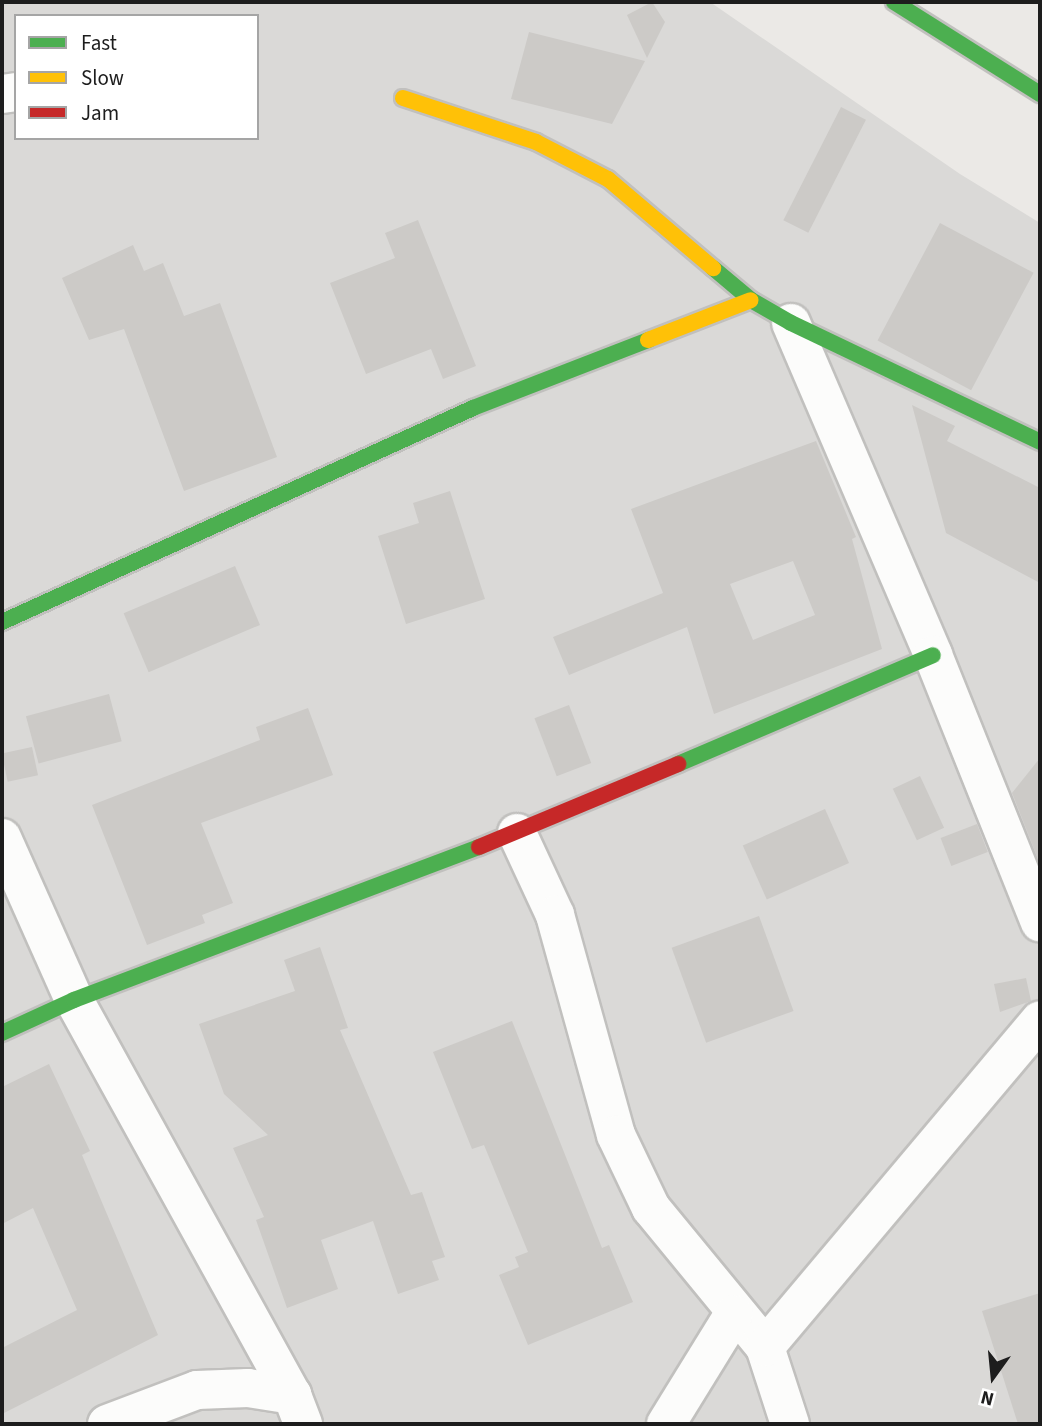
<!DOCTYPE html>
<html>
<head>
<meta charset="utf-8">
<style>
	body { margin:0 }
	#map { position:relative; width:1042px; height:1426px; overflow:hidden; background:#ebe9e6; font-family:"Source Sans 3",sans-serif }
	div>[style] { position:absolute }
	.residential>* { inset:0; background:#dad9d7 }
	.building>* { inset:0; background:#cccac7; transform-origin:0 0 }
	.roads { filter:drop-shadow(2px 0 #c1c0be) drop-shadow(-2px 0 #c1c0be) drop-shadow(0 2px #c1c0be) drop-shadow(0 -2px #c1c0be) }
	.street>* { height:38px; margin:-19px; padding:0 19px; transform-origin:19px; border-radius:19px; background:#fcfcfb }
	.fast>* { height:16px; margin:-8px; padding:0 8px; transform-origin:8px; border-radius:8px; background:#4caf50 }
	.slow>* { height:16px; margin:-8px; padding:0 8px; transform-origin:8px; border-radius:8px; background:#ffc107 }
	.jam>* { height:16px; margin:-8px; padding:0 8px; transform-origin:8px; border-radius:8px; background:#c62828 }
	span { translate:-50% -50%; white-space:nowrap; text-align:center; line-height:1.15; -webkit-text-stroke:7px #fff; paint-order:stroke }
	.frame { position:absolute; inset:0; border:4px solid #1d1d1d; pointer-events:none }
	.legend { position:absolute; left:14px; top:14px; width:245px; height:126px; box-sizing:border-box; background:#fff; border:2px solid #a5a5a5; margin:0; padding:9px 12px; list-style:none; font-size:21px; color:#1d1d1d }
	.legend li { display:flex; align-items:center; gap:14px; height:35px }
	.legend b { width:35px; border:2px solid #a5a5a5 }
	.north { position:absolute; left:958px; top:1342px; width:70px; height:70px; -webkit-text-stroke:5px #fff; paint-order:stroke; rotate:195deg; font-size:19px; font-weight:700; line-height:28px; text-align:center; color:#1d1d1d }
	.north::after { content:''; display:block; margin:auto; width:24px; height:32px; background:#1d1d1d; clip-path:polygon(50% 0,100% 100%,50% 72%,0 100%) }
</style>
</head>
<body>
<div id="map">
	<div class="residential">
		<div style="clip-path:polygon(evenodd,2px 2px,710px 2px,960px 174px,1040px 223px,1040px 1424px,2px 1424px,2px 2px,16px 16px,257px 16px,257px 138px,16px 138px,16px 16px)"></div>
	</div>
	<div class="building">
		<div style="clip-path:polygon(652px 2px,665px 22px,647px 58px,627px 15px)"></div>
		<div style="clip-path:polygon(529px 32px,645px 61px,612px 124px,511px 99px)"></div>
		<div style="left:841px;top:107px;width:28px;height:127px;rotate:27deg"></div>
		<div style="clip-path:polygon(418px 220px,476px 366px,443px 379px,431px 349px,366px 374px,330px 283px,395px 258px,385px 233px)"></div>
		<div style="left:940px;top:223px;width:106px;height:133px;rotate:28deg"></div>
		<div style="clip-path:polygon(133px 245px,144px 271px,163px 263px,184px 316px,220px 303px,277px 457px,184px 491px,124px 329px,89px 340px,62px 278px)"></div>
		<div style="clip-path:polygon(912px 405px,955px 426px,947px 441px,1040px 488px,1040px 583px,946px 533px)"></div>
		<div style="clip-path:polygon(evenodd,816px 441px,856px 537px,852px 539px,882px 649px,714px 714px,687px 627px,569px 675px,553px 637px,663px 593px,631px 509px,816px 441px,793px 561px,815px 615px,753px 640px,730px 584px,793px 561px)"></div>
		<div style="clip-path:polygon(450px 491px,485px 599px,406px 624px,378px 536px,419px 523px,413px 503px)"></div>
		<div style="left:235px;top:566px;width:64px;height:121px;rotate:67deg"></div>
		<div style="left:109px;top:694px;width:49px;height:86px;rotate:75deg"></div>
		<div style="left:569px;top:705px;width:62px;height:37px;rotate:69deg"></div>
		<div style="clip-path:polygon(308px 708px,333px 775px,201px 823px,233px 903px,202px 915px,205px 923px,147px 945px,92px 805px,260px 740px,256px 727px)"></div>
		<div style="left:32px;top:747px;width:29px;height:31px;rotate:78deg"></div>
		<div style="clip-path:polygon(1040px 758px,1040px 864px,1012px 793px)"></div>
		<div style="left:920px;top:776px;width:57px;height:30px;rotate:65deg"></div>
		<div style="left:825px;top:809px;width:59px;height:90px;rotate:66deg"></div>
		<div style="left:977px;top:824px;width:30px;height:39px;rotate:69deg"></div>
		<div style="left:759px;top:916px;width:101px;height:93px;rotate:70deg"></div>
		<div style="clip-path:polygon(320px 947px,348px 1028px,340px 1030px,411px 1195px,422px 1192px,445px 1257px,432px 1261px,439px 1280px,398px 1294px,373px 1221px,321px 1240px,338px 1289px,287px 1308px,256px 1220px,264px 1217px,233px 1148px,268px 1135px,224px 1094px,199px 1024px,295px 991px,284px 960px)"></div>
		<div style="clip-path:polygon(1026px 978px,1031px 1001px,1000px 1012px,994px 984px)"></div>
		<div style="clip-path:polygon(512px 1021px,602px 1248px,609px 1245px,633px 1302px,528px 1345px,499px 1275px,519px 1267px,515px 1257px,528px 1252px,484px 1145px,472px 1149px,433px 1052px)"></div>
		<div style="clip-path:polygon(49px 1064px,90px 1151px,82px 1155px,158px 1335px,2px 1414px,2px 1348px,77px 1310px,33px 1208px,2px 1224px,2px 1087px)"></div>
		<div style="clip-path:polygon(1040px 1293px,1040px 1424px,1018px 1424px,982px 1311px)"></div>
	</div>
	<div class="roads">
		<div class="street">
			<div style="left:2px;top:94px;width:14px;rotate:-8deg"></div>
			<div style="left:791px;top:323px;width:361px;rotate:66.8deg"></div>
			<div style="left:933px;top:655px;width:288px;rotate:68.2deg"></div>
			<div style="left:517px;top:833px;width:90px;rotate:65.1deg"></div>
			<div style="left:555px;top:915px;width:228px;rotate:74.5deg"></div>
			<div style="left:616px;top:1135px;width:81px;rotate:64.4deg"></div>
			<div style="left:651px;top:1208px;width:180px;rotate:50.6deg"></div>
			<div style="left:765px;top:1347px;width:81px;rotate:72deg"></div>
			<div style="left:2px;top:838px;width:177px;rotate:66deg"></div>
			<div style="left:74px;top:1000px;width:451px;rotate:61.1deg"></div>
			<div style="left:292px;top:1395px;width:31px;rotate:69deg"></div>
			<div style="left:765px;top:1347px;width:427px;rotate:-49.9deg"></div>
			<div style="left:107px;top:1424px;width:96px;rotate:-20.7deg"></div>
			<div style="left:197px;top:1390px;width:51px;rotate:-2.2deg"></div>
			<div style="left:248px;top:1388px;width:45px;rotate:9deg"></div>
			<div style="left:666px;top:1424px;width:129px;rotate:-58.3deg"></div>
		</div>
		<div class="fast">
			<div style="left:894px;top:2px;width:173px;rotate:32.2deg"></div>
			<div style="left:713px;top:268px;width:50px;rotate:40.1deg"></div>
			<div style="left:751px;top:300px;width:46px;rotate:29.9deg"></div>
			<div style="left:791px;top:323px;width:276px;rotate:25.5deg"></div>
			<div style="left:2px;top:622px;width:517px;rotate:-24.43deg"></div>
			<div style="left:473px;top:408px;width:188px;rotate:-21.2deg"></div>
			<div style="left:678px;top:764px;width:277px;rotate:-23.1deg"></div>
			<div style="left:2px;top:1033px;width:79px;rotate:-24.6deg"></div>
			<div style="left:74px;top:1000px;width:433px;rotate:-20.7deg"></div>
		</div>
		<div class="slow">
			<div style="left:403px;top:98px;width:140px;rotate:18.3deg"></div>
			<div style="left:536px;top:142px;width:81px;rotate:27.2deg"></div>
			<div style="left:608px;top:179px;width:138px;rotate:40.3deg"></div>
			<div style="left:648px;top:340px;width:110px;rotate:-21.2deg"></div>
		</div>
		<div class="jam">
			<div style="left:479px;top:847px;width:216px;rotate:-22.6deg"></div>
		</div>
	</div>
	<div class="frame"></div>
	<ul class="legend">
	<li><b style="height:9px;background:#4caf50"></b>Fast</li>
	<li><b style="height:9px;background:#ffc107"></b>Slow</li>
	<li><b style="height:9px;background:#c62828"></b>Jam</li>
	</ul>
	<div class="north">N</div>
</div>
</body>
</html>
